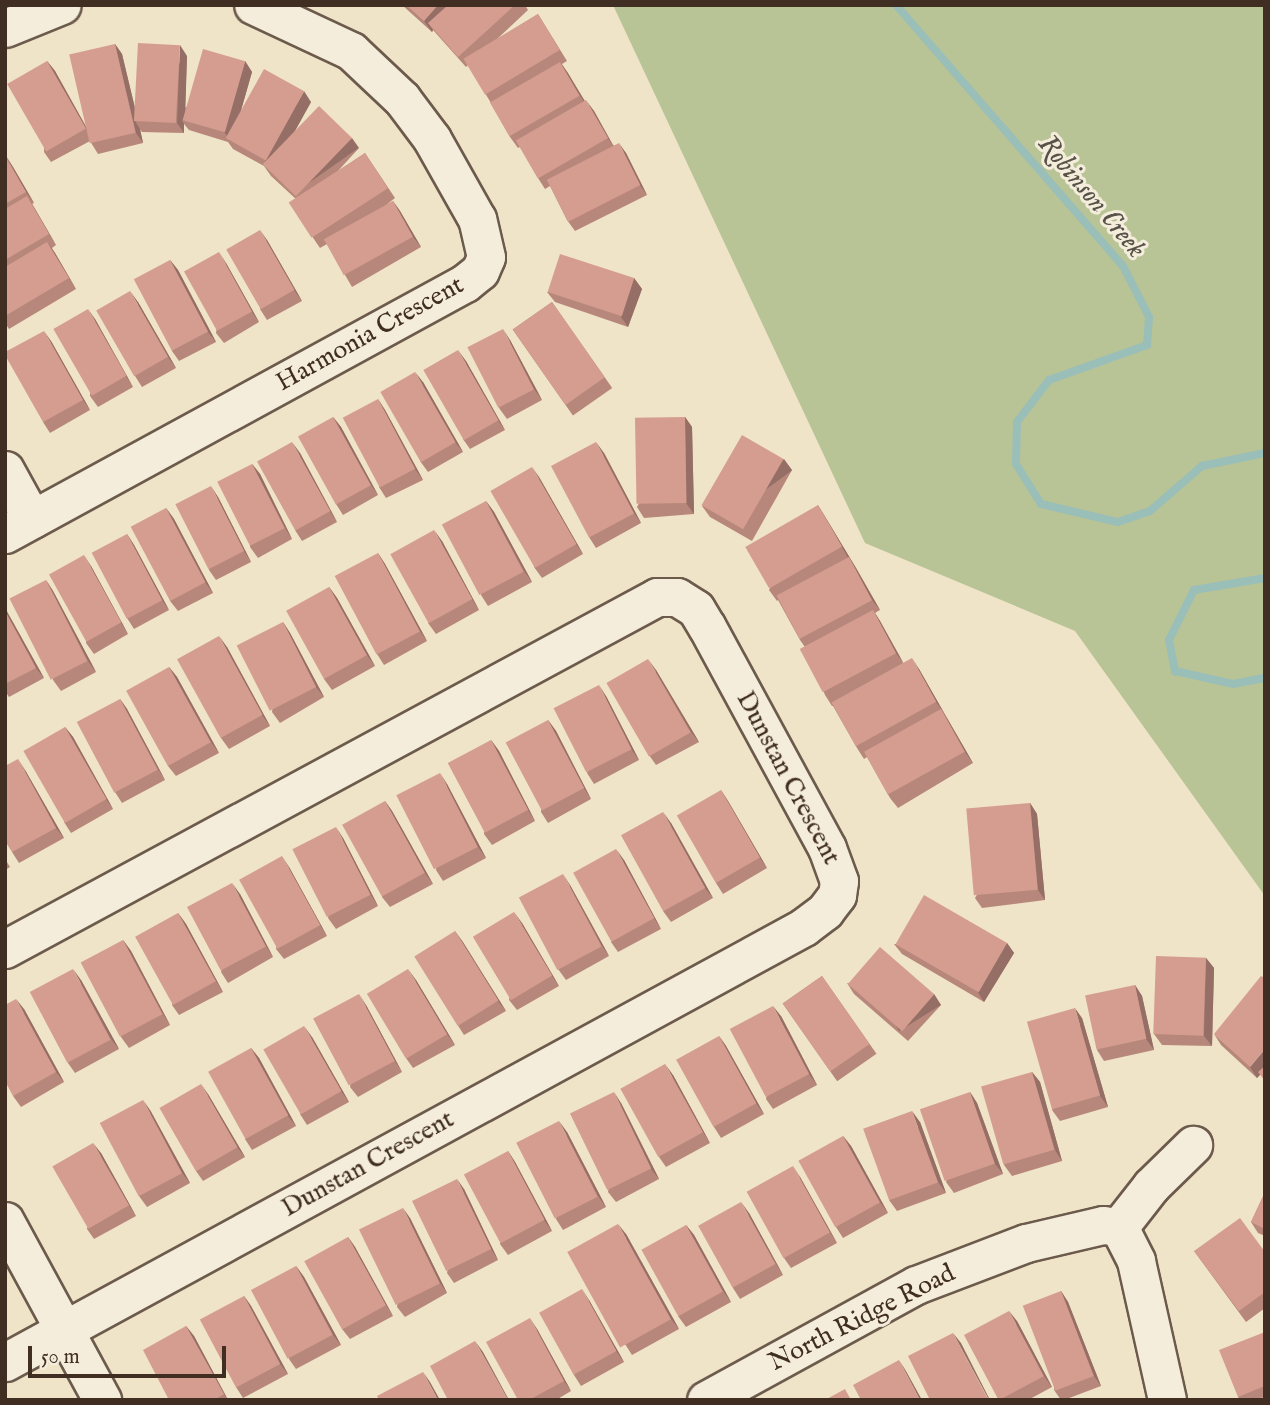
<!DOCTYPE html>
<html>
<head>
<meta charset="utf-8">
<style>
	body { margin:0 }
	#map { position:relative; width:1270px; height:1405px; overflow:hidden; background:#efe3c8; font-family:"IM FELL English",serif }
	div>[style] { position:absolute }
	.green>* { inset:0; background:#b9c496 }
	.stream>* { height:8px; margin:-4px; padding:0 4px; transform-origin:4px; border-radius:4px; background:#9abeb8 }
	.roads { filter:drop-shadow(2px 0 #6c5b4c) drop-shadow(-2px 0 #6c5b4c) drop-shadow(0 2px #6c5b4c) drop-shadow(0 -2px #6c5b4c) }
	.minor>* { height:37px; margin:-18.5px; padding:0 18.5px; transform-origin:18.5px; border-radius:18.5px; background:#f5eddb }
	.wall>* { inset:0; background:#b7877c; transform-origin:0 0 }
	.shaded-wall>* { inset:0; background:#956e65; transform-origin:0 0 }
	.building>* { inset:0; background:#d59d90; transform-origin:0 0 }
	span { translate:-50% -50%; white-space:nowrap; text-align:center; line-height:1.15; -webkit-text-stroke:6px #f5eddb; paint-order:stroke }
	.street-label { font-size:26px; color:#402e22 }
	.water-label { font-size:28px; color:#565248; font-style:italic }
	.frame { position:absolute; inset:0; border:7px solid #402e22; pointer-events:none }
	.scale { position:absolute; left:28px; top:1346px; width:198px; height:32px; box-sizing:border-box; border:4px solid #402e22; border-top:0; padding-left:9px; font-size:21px; line-height:24px; white-space:nowrap; color:#402e22; -webkit-text-stroke:5px #f5eddb; paint-order:stroke }
</style>
</head>
<body>
<div id="map">
	<div class="green">
		<div style="clip-path:polygon(613px 5px,1265px 5px,1265px 896px,1075px 631px,865px 543px)"></div>
	</div>
	<div class="stream">
		<div style="left:896px;top:5px;width:346px;rotate:49deg"></div>
		<div style="left:1123px;top:266px;width:57px;rotate:63deg"></div>
		<div style="left:1149px;top:317px;width:28px;rotate:94deg"></div>
		<div style="left:1147px;top:345px;width:104px;rotate:160.3deg"></div>
		<div style="left:1049px;top:380px;width:53px;rotate:127.3deg"></div>
		<div style="left:1017px;top:422px;width:42px;rotate:91.4deg"></div>
		<div style="left:1016px;top:464px;width:47px;rotate:58deg"></div>
		<div style="left:1041px;top:504px;width:79px;rotate:13.2deg"></div>
		<div style="left:1118px;top:522px;width:34px;rotate:-19deg"></div>
		<div style="left:1150px;top:511px;width:69px;rotate:-40.9deg"></div>
		<div style="left:1202px;top:466px;width:64px;rotate:-11.7deg"></div>
		<div style="left:1265px;top:578px;width:72px;rotate:170.4deg"></div>
		<div style="left:1194px;top:590px;width:56px;rotate:116.6deg"></div>
		<div style="left:1169px;top:640px;width:32px;rotate:79deg"></div>
		<div style="left:1175px;top:671px;width:59px;rotate:12.6deg"></div>
		<div style="left:1233px;top:684px;width:33px;rotate:-11deg"></div>
	</div>
	<div class="roads">
		<div class="minor">
			<div style="left:5px;top:28px;width:61px;rotate:-22deg"></div>
			<div style="left:5px;top:470px;width:56px;rotate:61.1deg"></div>
			<div style="left:5px;top:534px;width:524px;rotate:-28.62deg"></div>
			<div style="left:465px;top:283px;width:19px;rotate:-39deg"></div>
			<div style="left:480px;top:271px;width:15px;rotate:-67deg"></div>
			<div style="left:486px;top:257px;width:39px;rotate:-103deg"></div>
			<div style="left:477px;top:219px;width:92px;rotate:-119.4deg"></div>
			<div style="left:432px;top:139px;width:50px;rotate:-126.9deg"></div>
			<div style="left:402px;top:99px;width:70px;rotate:-136.7deg"></div>
			<div style="left:351px;top:51px;width:108px;rotate:-154.9deg"></div>
			<div style="left:5px;top:949px;width:741px;rotate:-28.36deg"></div>
			<div style="left:657px;top:597px;width:20px"></div>
			<div style="left:677px;top:597px;width:22px;rotate:32deg"></div>
			<div style="left:696px;top:609px;width:21px;rotate:59deg"></div>
			<div style="left:707px;top:627px;width:251px;rotate:61.5deg"></div>
			<div style="left:827px;top:848px;width:35px;rotate:70deg"></div>
			<div style="left:839px;top:881px;width:14px;rotate:98deg"></div>
			<div style="left:837px;top:895px;width:20px;rotate:127deg"></div>
			<div style="left:825px;top:911px;width:26px;rotate:143deg"></div>
			<div style="left:804px;top:927px;width:910px;rotate:151.43deg"></div>
			<div style="left:5px;top:1221px;width:204px;rotate:61.5deg"></div>
			<div style="left:1119px;top:1227px;width:38px;rotate:63deg"></div>
			<div style="left:1136px;top:1261px;width:142px;rotate:77.4deg"></div>
			<div style="left:1119px;top:1227px;width:52px;rotate:-52deg"></div>
			<div style="left:1151px;top:1186px;width:59px;rotate:-44.3deg"></div>
			<div style="left:706px;top:1400px;width:239px;rotate:-28.7deg"></div>
			<div style="left:916px;top:1285px;width:118px;rotate:-20.9deg"></div>
			<div style="left:1026px;top:1243px;width:79px;rotate:-13.2deg"></div>
			<div style="left:1103px;top:1225px;width:16px;rotate:7deg"></div>
		</div>
	</div>
	<div class="wall">
		<div style="clip-path:polygon(402px 5px,525px 5px,528px 10px,496px 40px,538px 14px,567px 61px,562px 64px,585px 101px,594px 111px,613px 145px,626px 153px,647px 195px,575px 231px,567px 220px,550px 186px,545px 189px,538px 178px,520px 147px,518px 148px,510px 137px,491px 103px,468px 65px,466px 67px,433px 30px,432px 32px)"></div>
		<div style="clip-path:polygon(115px 44px,122px 54px,135px 108px,187px 56px,185px 108px,245px 61px,252px 72px,241px 110px,311px 102px,294px 132px,359px 148px,337px 172px,365px 153px,395px 198px,386px 205px,393px 201px,400px 211px,421px 247px,352px 287px,327px 244px,320px 248px,290px 204px,297px 200px,271px 176px,264px 166px,233px 149px,228px 142px,189px 130px,184px 124px,184px 133px,142px 132px,140px 129px,143px 143px,98px 154px,90px 141px,51px 162px,44px 152px,47px 61px,55px 71px,87px 128px)"></div>
		<div style="clip-path:polygon(6px 156px,13px 167px,34px 203px,32px 204px,56px 245px,52px 248px,76px 289px,9px 329px,5px 323px)"></div>
		<div style="clip-path:polygon(267px 240px,302px 301px,267px 320px,260px 309px)"></div>
		<div style="clip-path:polygon(170px 260px,178px 270px,216px 342px,179px 361px,172px 351px)"></div>
		<div style="clip-path:polygon(226px 263px,259px 322px,224px 343px,216px 333px)"></div>
		<div style="clip-path:polygon(634px 278px,642px 289px,628px 327px,555px 302px,547px 292px)"></div>
		<div style="clip-path:polygon(138px 302px,176px 368px,142px 387px,135px 376px)"></div>
		<div style="left:552px;top:302px;width:105px;height:48px;rotate:55deg"></div>
		<div style="clip-path:polygon(95px 319px,133px 387px,98px 407px,90px 396px)"></div>
		<div style="clip-path:polygon(510px 340px,542px 400px,507px 419px,499px 408px)"></div>
		<div style="clip-path:polygon(51px 341px,90px 410px,50px 433px,43px 422px)"></div>
		<div style="clip-path:polygon(466px 361px,505px 430px,470px 449px,463px 439px)"></div>
		<div style="clip-path:polygon(423px 382px,463px 452px,428px 472px,420px 461px)"></div>
		<div style="clip-path:polygon(378px 399px,385px 410px,423px 480px,386px 498px,379px 487px)"></div>
		<div style="clip-path:polygon(333px 417px,341px 427px,378px 495px,343px 515px,336px 504px)"></div>
		<div style="clip-path:polygon(685px 417px,692px 427px,694px 514px,644px 518px,637px 507px)"></div>
		<div style="clip-path:polygon(300px 453px,337px 522px,302px 541px,295px 530px)"></div>
		<div style="clip-path:polygon(604px 453px,641px 523px,596px 548px,589px 537px)"></div>
		<div style="clip-path:polygon(252px 464px,260px 474px,292px 539px,258px 558px,250px 547px)"></div>
		<div style="clip-path:polygon(792px 470px,752px 541px,710px 517px,702px 506px)"></div>
		<div style="clip-path:polygon(539px 477px,583px 554px,542px 578px,534px 567px)"></div>
		<div style="clip-path:polygon(218px 497px,251px 562px,216px 580px,209px 570px)"></div>
		<div style="clip-path:polygon(486px 501px,494px 512px,532px 582px,488px 606px,481px 595px)"></div>
		<div style="clip-path:polygon(818px 505px,856px 568px,880px 610px,875px 613px,880px 621px,903px 663px,919px 669px,973px 763px,898px 808px,890px 798px,867px 757px,864px 759px,857px 748px,833px 706px,832px 706px,825px 695px,807px 650px,800px 640px,778px 600px,777px 601px,769px 590px)"></div>
		<div style="clip-path:polygon(166px 508px,174px 519px,213px 593px,178px 611px,170px 601px)"></div>
		<div style="clip-path:polygon(127px 534px,134px 545px,169px 610px,134px 629px,127px 618px)"></div>
		<div style="clip-path:polygon(442px 541px,479px 610px,436px 634px,428px 623px)"></div>
		<div style="clip-path:polygon(378px 553px,385px 564px,427px 641px,384px 665px,377px 654px)"></div>
		<div style="clip-path:polygon(91px 566px,128px 634px,94px 654px,86px 643px)"></div>
		<div style="clip-path:polygon(46px 580px,53px 591px,96px 672px,61px 691px,53px 680px)"></div>
		<div style="clip-path:polygon(329px 587px,337px 598px,375px 666px,332px 690px,324px 679px)"></div>
		<div style="clip-path:polygon(5px 608px,44px 678px,9px 697px,5px 691px)"></div>
		<div style="clip-path:polygon(283px 622px,290px 633px,324px 697px,280px 723px,272px 712px)"></div>
		<div style="clip-path:polygon(227px 647px,270px 726px,229px 749px,221px 738px)"></div>
		<div style="clip-path:polygon(169px 667px,177px 677px,219px 753px,176px 776px,168px 766px)"></div>
		<div style="clip-path:polygon(656px 670px,699px 742px,656px 765px,649px 755px)"></div>
		<div style="clip-path:polygon(606px 696px,639px 760px,594px 784px,587px 773px)"></div>
		<div style="clip-path:polygon(120px 699px,127px 709px,165px 780px,122px 803px,115px 792px)"></div>
		<div style="clip-path:polygon(548px 720px,556px 731px,591px 799px,548px 823px,541px 812px)"></div>
		<div style="clip-path:polygon(65px 727px,73px 737px,113px 809px,71px 833px,64px 822px)"></div>
		<div style="clip-path:polygon(491px 740px,499px 751px,535px 821px,492px 845px,484px 834px)"></div>
		<div style="clip-path:polygon(25px 770px,64px 838px,19px 863px,12px 852px)"></div>
		<div style="clip-path:polygon(447px 784px,486px 858px,443px 881px,436px 870px)"></div>
		<div style="clip-path:polygon(721px 790px,728px 801px,767px 868px,723px 894px,716px 883px)"></div>
		<div style="clip-path:polygon(385px 801px,392px 811px,433px 884px,390px 907px,382px 897px)"></div>
		<div style="clip-path:polygon(1030px 803px,1037px 814px,1045px 900px,982px 908px,975px 898px)"></div>
		<div style="clip-path:polygon(671px 823px,713px 898px,671px 922px,663px 911px)"></div>
		<div style="clip-path:polygon(343px 838px,378px 906px,336px 929px,328px 918px)"></div>
		<div style="clip-path:polygon(5px 859px,10px 867px,5px 870px)"></div>
		<div style="clip-path:polygon(624px 860px,661px 929px,618px 952px,611px 942px)"></div>
		<div style="clip-path:polygon(289px 867px,327px 936px,284px 959px,276px 949px)"></div>
		<div style="clip-path:polygon(570px 885px,609px 956px,566px 980px,558px 969px)"></div>
		<div style="clip-path:polygon(240px 894px,273px 957px,228px 983px,221px 972px)"></div>
		<div style="clip-path:polygon(178px 913px,186px 924px,223px 992px,179px 1015px,172px 1005px)"></div>
		<div style="clip-path:polygon(522px 923px,559px 986px,517px 1010px,509px 1000px)"></div>
		<div style="clip-path:polygon(455px 931px,506px 1011px,464px 1035px,457px 1024px)"></div>
		<div style="clip-path:polygon(123px 940px,131px 951px,170px 1025px,129px 1048px,121px 1037px)"></div>
		<div style="clip-path:polygon(1007px 943px,1014px 953px,984px 1002px,902px 954px,894px 944px)"></div>
		<div style="clip-path:polygon(1206px 958px,1214px 968px,1212px 1046px,1162px 1045px,1154px 1034px)"></div>
		<div style="left:822px;top:976px;width:95px;height:48px;rotate:55deg"></div>
		<div style="clip-path:polygon(81px 980px,119px 1049px,75px 1073px,68px 1063px)"></div>
		<div style="clip-path:polygon(416px 980px,455px 1045px,413px 1068px,406px 1058px)"></div>
		<div style="clip-path:polygon(847px 983px,934px 994px,941px 1005px,908px 1041px,854px 994px)"></div>
		<div style="clip-path:polygon(1135px 985px,1142px 996px,1154px 1050px,1104px 1061px,1097px 1050px)"></div>
		<div style="clip-path:polygon(366px 1005px,402px 1072px,358px 1097px,350px 1087px)"></div>
		<div style="clip-path:polygon(24px 1009px,64px 1082px,21px 1107px,13px 1096px)"></div>
		<div style="clip-path:polygon(781px 1016px,817px 1085px,773px 1109px,766px 1099px)"></div>
		<div style="clip-path:polygon(1082px 1018px,1108px 1107px,1060px 1121px,1052px 1110px)"></div>
		<div style="clip-path:polygon(1214px 1034px,1260px 1075px,1257px 1078px,1221px 1045px)"></div>
		<div style="clip-path:polygon(719px 1036px,726px 1046px,764px 1114px,721px 1138px,714px 1127px)"></div>
		<div style="clip-path:polygon(312px 1037px,349px 1102px,307px 1125px,300px 1114px)"></div>
		<div style="clip-path:polygon(251px 1048px,259px 1058px,296px 1126px,252px 1150px,245px 1139px)"></div>
		<div style="clip-path:polygon(1032px 1072px,1040px 1082px,1062px 1161px,1012px 1176px,1004px 1165px)"></div>
		<div style="clip-path:polygon(673px 1075px,710px 1143px,666px 1167px,659px 1157px)"></div>
		<div style="clip-path:polygon(970px 1092px,977px 1103px,1003px 1174px,954px 1193px,946px 1182px)"></div>
		<div style="clip-path:polygon(208px 1094px,245px 1157px,203px 1181px,196px 1171px)"></div>
		<div style="clip-path:polygon(621px 1103px,659px 1179px,616px 1202px,608px 1192px)"></div>
		<div style="clip-path:polygon(150px 1110px,190px 1183px,147px 1207px,139px 1196px)"></div>
		<div style="clip-path:polygon(920px 1122px,946px 1193px,897px 1211px,889px 1200px)"></div>
		<div style="clip-path:polygon(567px 1132px,606px 1207px,563px 1230px,556px 1219px)"></div>
		<div style="clip-path:polygon(843px 1136px,851px 1146px,888px 1213px,843px 1238px,836px 1227px)"></div>
		<div style="clip-path:polygon(508px 1151px,515px 1162px,552px 1231px,508px 1255px,500px 1244px)"></div>
		<div style="clip-path:polygon(101px 1153px,136px 1216px,94px 1239px,87px 1229px)"></div>
		<div style="clip-path:polygon(800px 1177px,837px 1243px,791px 1268px,784px 1258px)"></div>
		<div style="clip-path:polygon(464px 1189px,498px 1260px,454px 1283px,447px 1273px)"></div>
		<div style="clip-path:polygon(1265px 1192px,1265px 1236px,1258px 1233px,1251px 1222px)"></div>
		<div style="clip-path:polygon(749px 1213px,783px 1275px,740px 1299px,733px 1288px)"></div>
		<div style="clip-path:polygon(410px 1218px,447px 1293px,405px 1317px,397px 1307px)"></div>
		<div style="clip-path:polygon(686px 1225px,694px 1235px,731px 1302px,686px 1327px,678px 1316px)"></div>
		<div style="clip-path:polygon(626px 1234px,679px 1329px,632px 1355px,625px 1344px)"></div>
		<div style="clip-path:polygon(348px 1237px,355px 1247px,393px 1316px,350px 1339px,342px 1329px)"></div>
		<div style="clip-path:polygon(1194px 1251px,1265px 1252px,1265px 1308px,1246px 1322px)"></div>
		<div style="clip-path:polygon(296px 1266px,304px 1277px,341px 1345px,296px 1369px,289px 1359px)"></div>
		<div style="clip-path:polygon(1061px 1291px,1068px 1302px,1101px 1386px,1064px 1400px,1061px 1400px,1054px 1390px)"></div>
		<div style="clip-path:polygon(244px 1296px,251px 1306px,288px 1374px,243px 1398px,236px 1387px)"></div>
		<div style="clip-path:polygon(589px 1300px,624px 1362px,581px 1386px,574px 1375px)"></div>
		<div style="clip-path:polygon(1017px 1321px,1052px 1387px,1028px 1400px,999px 1400px)"></div>
		<div style="clip-path:polygon(186px 1326px,194px 1336px,228px 1400px,169px 1400px)"></div>
		<div style="clip-path:polygon(537px 1329px,571px 1391px,556px 1400px,518px 1400px)"></div>
		<div style="clip-path:polygon(1265px 1332px,1265px 1400px,1240px 1400px,1238px 1397px)"></div>
	</div>
	<div class="shaded-wall">
		<div style="clip-path:polygon(438px 5px,455px 5px,428px 23px,433px 30px,432px 32px,424px 21px)"></div>
		<div style="clip-path:polygon(115px 44px,122px 54px,138px 121px,135px 121px,140px 129px,143px 143px,136px 133px)"></div>
		<div style="clip-path:polygon(180px 45px,187px 56px,185px 121px,182px 120px,184px 124px,184px 133px,177px 123px)"></div>
		<div style="clip-path:polygon(47px 61px,55px 71px,93px 140px,86px 129px)"></div>
		<div style="clip-path:polygon(245px 61px,252px 72px,232px 142px,224px 132px)"></div>
		<div style="clip-path:polygon(560px 62px,568px 73px,588px 107px,580px 96px)"></div>
		<div style="clip-path:polygon(304px 91px,311px 102px,273px 171px,265px 160px)"></div>
		<div style="clip-path:polygon(586px 100px,594px 111px,615px 149px,608px 138px)"></div>
		<div style="left:352px;top:138px;width:12px;height:80px;rotate:55deg"></div>
		<div style="clip-path:polygon(619px 143px,626px 153px,647px 195px,640px 185px)"></div>
		<div style="clip-path:polygon(6px 156px,13px 167px,34px 203px,26px 192px)"></div>
		<div style="clip-path:polygon(27px 196px,34px 207px,56px 245px,49px 234px)"></div>
		<div style="clip-path:polygon(393px 201px,400px 211px,421px 247px,413px 237px)"></div>
		<div style="clip-path:polygon(260px 230px,267px 240px,302px 301px,294px 290px)"></div>
		<div style="clip-path:polygon(47px 242px,55px 253px,76px 289px,69px 278px)"></div>
		<div style="clip-path:polygon(219px 252px,226px 263px,259px 322px,252px 312px)"></div>
		<div style="clip-path:polygon(170px 260px,178px 270px,216px 342px,208px 332px)"></div>
		<div style="clip-path:polygon(634px 278px,642px 289px,628px 327px,621px 317px)"></div>
		<div style="clip-path:polygon(130px 291px,138px 302px,176px 368px,168px 357px)"></div>
		<div style="clip-path:polygon(88px 309px,95px 319px,133px 387px,126px 376px)"></div>
		<div style="clip-path:polygon(503px 329px,510px 340px,542px 400px,534px 389px)"></div>
		<div style="clip-path:polygon(44px 331px,51px 341px,90px 410px,83px 400px)"></div>
		<div style="clip-path:polygon(458px 350px,466px 361px,505px 430px,498px 420px)"></div>
		<div style="clip-path:polygon(415px 372px,423px 382px,463px 452px,455px 442px)"></div>
		<div style="clip-path:polygon(378px 399px,385px 410px,423px 480px,415px 469px)"></div>
		<div style="clip-path:polygon(333px 417px,341px 427px,378px 495px,371px 485px)"></div>
		<div style="clip-path:polygon(685px 417px,692px 427px,694px 514px,686px 503px)"></div>
		<div style="clip-path:polygon(292px 442px,300px 453px,337px 522px,330px 511px)"></div>
		<div style="clip-path:polygon(596px 442px,604px 453px,641px 523px,634px 513px)"></div>
		<div style="left:784px;top:459px;width:14px;height:81px;rotate:54deg"></div>
		<div style="clip-path:polygon(252px 464px,260px 474px,292px 539px,285px 528px)"></div>
		<div style="clip-path:polygon(532px 467px,539px 477px,583px 554px,576px 544px)"></div>
		<div style="clip-path:polygon(211px 486px,218px 497px,251px 562px,244px 551px)"></div>
		<div style="clip-path:polygon(486px 501px,494px 512px,532px 582px,524px 571px)"></div>
		<div style="clip-path:polygon(818px 505px,856px 568px,880px 610px,872px 600px)"></div>
		<div style="clip-path:polygon(166px 508px,174px 519px,213px 593px,205px 582px)"></div>
		<div style="clip-path:polygon(434px 530px,442px 541px,479px 610px,472px 599px)"></div>
		<div style="clip-path:polygon(127px 534px,134px 545px,169px 610px,162px 600px)"></div>
		<div style="clip-path:polygon(378px 553px,385px 564px,427px 641px,420px 631px)"></div>
		<div style="clip-path:polygon(84px 555px,91px 566px,128px 634px,121px 623px)"></div>
		<div style="clip-path:polygon(46px 580px,53px 591px,96px 672px,88px 661px)"></div>
		<div style="clip-path:polygon(329px 587px,337px 598px,375px 666px,367px 655px)"></div>
		<div style="clip-path:polygon(5px 608px,44px 678px,36px 668px,5px 611px)"></div>
		<div style="clip-path:polygon(873px 610px,880px 621px,904px 664px,896px 653px)"></div>
		<div style="clip-path:polygon(283px 622px,290px 633px,324px 697px,316px 687px)"></div>
		<div style="clip-path:polygon(219px 636px,227px 647px,270px 726px,262px 715px)"></div>
		<div style="clip-path:polygon(912px 658px,919px 669px,944px 713px,936px 702px)"></div>
		<div style="clip-path:polygon(648px 659px,656px 670px,699px 742px,691px 732px)"></div>
		<div style="clip-path:polygon(169px 667px,177px 677px,219px 753px,211px 742px)"></div>
		<div style="clip-path:polygon(599px 685px,606px 696px,639px 760px,631px 749px)"></div>
		<div style="clip-path:polygon(120px 699px,127px 709px,165px 780px,158px 769px)"></div>
		<div style="clip-path:polygon(941px 709px,948px 720px,973px 763px,965px 752px)"></div>
		<div style="clip-path:polygon(548px 720px,556px 731px,591px 799px,584px 788px)"></div>
		<div style="clip-path:polygon(65px 727px,73px 737px,113px 809px,106px 799px)"></div>
		<div style="clip-path:polygon(491px 740px,499px 751px,535px 821px,528px 810px)"></div>
		<div style="clip-path:polygon(18px 759px,25px 770px,64px 838px,56px 828px)"></div>
		<div style="clip-path:polygon(440px 773px,447px 784px,486px 858px,478px 847px)"></div>
		<div style="clip-path:polygon(721px 790px,728px 801px,767px 868px,760px 858px)"></div>
		<div style="clip-path:polygon(385px 801px,392px 811px,433px 884px,425px 873px)"></div>
		<div style="clip-path:polygon(1030px 803px,1037px 814px,1045px 900px,1038px 890px)"></div>
		<div style="clip-path:polygon(663px 812px,671px 823px,713px 898px,705px 888px)"></div>
		<div style="clip-path:polygon(336px 827px,343px 838px,378px 906px,371px 895px)"></div>
		<div style="clip-path:polygon(616px 849px,624px 860px,661px 929px,654px 918px)"></div>
		<div style="clip-path:polygon(282px 856px,289px 867px,327px 936px,320px 925px)"></div>
		<div style="clip-path:polygon(563px 874px,570px 885px,609px 956px,602px 946px)"></div>
		<div style="clip-path:polygon(232px 883px,240px 894px,273px 957px,266px 946px)"></div>
		<div style="clip-path:polygon(514px 912px,522px 923px,559px 986px,552px 976px)"></div>
		<div style="clip-path:polygon(178px 913px,186px 924px,223px 992px,216px 981px)"></div>
		<div style="clip-path:polygon(455px 931px,463px 942px,506px 1011px,498px 1001px)"></div>
		<div style="clip-path:polygon(123px 940px,131px 951px,170px 1025px,163px 1014px)"></div>
		<div style="clip-path:polygon(1007px 943px,1014px 953px,984px 1002px,977px 991px)"></div>
		<div style="clip-path:polygon(1206px 958px,1214px 968px,1212px 1046px,1204px 1036px)"></div>
		<div style="clip-path:polygon(73px 969px,81px 980px,119px 1049px,111px 1039px)"></div>
		<div style="clip-path:polygon(408px 969px,416px 980px,455px 1045px,447px 1034px)"></div>
		<div style="clip-path:polygon(1135px 985px,1142px 996px,1154px 1050px,1146px 1039px)"></div>
		<div style="clip-path:polygon(359px 994px,366px 1005px,402px 1072px,395px 1061px)"></div>
		<div style="left:934px;top:994px;width:13px;height:49px;rotate:58deg"></div>
		<div style="clip-path:polygon(16px 999px,24px 1009px,64px 1082px,56px 1072px)"></div>
		<div style="clip-path:polygon(773px 1006px,781px 1016px,817px 1085px,809px 1074px)"></div>
		<div style="clip-path:polygon(1075px 1008px,1082px 1018px,1108px 1107px,1100px 1096px)"></div>
		<div style="clip-path:polygon(304px 1026px,312px 1037px,349px 1102px,341px 1091px)"></div>
		<div style="clip-path:polygon(719px 1036px,726px 1046px,764px 1114px,756px 1103px)"></div>
		<div style="clip-path:polygon(251px 1048px,259px 1058px,296px 1126px,288px 1116px)"></div>
		<div style="clip-path:polygon(1265px 1049px,1265px 1069px,1257px 1078px,1250px 1067px)"></div>
		<div style="clip-path:polygon(665px 1064px,673px 1075px,710px 1143px,703px 1132px)"></div>
		<div style="clip-path:polygon(1032px 1072px,1040px 1082px,1062px 1161px,1055px 1150px)"></div>
		<div style="clip-path:polygon(201px 1084px,208px 1094px,245px 1157px,237px 1147px)"></div>
		<div style="clip-path:polygon(614px 1092px,621px 1103px,659px 1179px,651px 1169px)"></div>
		<div style="clip-path:polygon(970px 1092px,977px 1103px,1003px 1174px,995px 1164px)"></div>
		<div style="clip-path:polygon(143px 1100px,150px 1110px,190px 1183px,182px 1173px)"></div>
		<div style="clip-path:polygon(912px 1111px,920px 1122px,946px 1193px,938px 1182px)"></div>
		<div style="clip-path:polygon(559px 1121px,567px 1132px,606px 1207px,598px 1196px)"></div>
		<div style="clip-path:polygon(843px 1136px,851px 1146px,888px 1213px,880px 1202px)"></div>
		<div style="clip-path:polygon(93px 1143px,101px 1153px,136px 1216px,129px 1205px)"></div>
		<div style="clip-path:polygon(508px 1151px,515px 1162px,552px 1231px,544px 1220px)"></div>
		<div style="clip-path:polygon(793px 1166px,800px 1177px,837px 1243px,830px 1232px)"></div>
		<div style="clip-path:polygon(457px 1179px,464px 1189px,498px 1260px,491px 1249px)"></div>
		<div style="clip-path:polygon(741px 1202px,749px 1213px,783px 1275px,776px 1264px)"></div>
		<div style="clip-path:polygon(403px 1208px,410px 1218px,447px 1293px,440px 1283px)"></div>
		<div style="clip-path:polygon(618px 1224px,626px 1234px,679px 1329px,671px 1319px)"></div>
		<div style="clip-path:polygon(686px 1225px,694px 1235px,731px 1302px,723px 1291px)"></div>
		<div style="clip-path:polygon(348px 1237px,355px 1247px,393px 1316px,386px 1305px)"></div>
		<div style="clip-path:polygon(296px 1266px,304px 1277px,341px 1345px,333px 1335px)"></div>
		<div style="clip-path:polygon(582px 1289px,589px 1300px,624px 1362px,616px 1351px)"></div>
		<div style="clip-path:polygon(1061px 1291px,1068px 1302px,1101px 1386px,1094px 1376px)"></div>
		<div style="clip-path:polygon(244px 1296px,251px 1306px,288px 1374px,280px 1364px)"></div>
		<div style="clip-path:polygon(1009px 1311px,1017px 1321px,1052px 1387px,1044px 1376px)"></div>
		<div style="clip-path:polygon(530px 1318px,537px 1329px,571px 1391px,564px 1381px)"></div>
		<div style="clip-path:polygon(186px 1326px,194px 1336px,228px 1400px,224px 1394px)"></div>
		<div style="clip-path:polygon(953px 1333px,961px 1343px,990px 1400px,989px 1400px)"></div>
		<div style="clip-path:polygon(475px 1341px,483px 1352px,509px 1400px,508px 1400px)"></div>
		<div style="clip-path:polygon(899px 1360px,906px 1371px,922px 1400px,920px 1400px)"></div>
		<div style="clip-path:polygon(423px 1372px,430px 1382px,440px 1400px,438px 1400px)"></div>
	</div>
	<div class="building">
		<div style="clip-path:polygon(406px 5px,438px 5px,424px 21px)"></div>
		<div style="clip-path:polygon(448px 5px,515px 5px,458px 57px,428px 23px)"></div>
		<div style="left:538px;top:14px;width:42px;height:87px;rotate:59deg"></div>
		<div style="left:138px;top:43px;width:42px;height:78px;rotate:3deg"></div>
		<div style="left:115px;top:44px;width:91px;height:47px;rotate:77deg"></div>
		<div style="left:203px;top:49px;width:44px;height:74px;rotate:16deg"></div>
		<div style="left:47px;top:61px;width:78px;height:46px;rotate:60deg"></div>
		<div style="left:560px;top:62px;width:39px;height:81px;rotate:60deg"></div>
		<div style="left:264px;top:69px;width:46px;height:79px;rotate:29deg"></div>
		<div style="left:586px;top:100px;width:44px;height:81px;rotate:60deg"></div>
		<div style="left:319px;top:106px;width:46px;height:81px;rotate:44deg"></div>
		<div style="left:619px;top:143px;width:47px;height:81px;rotate:63deg"></div>
		<div style="left:365px;top:153px;width:42px;height:91px;rotate:57deg"></div>
		<div style="clip-path:polygon(5px 156px,26px 192px,5px 204px)"></div>
		<div style="clip-path:polygon(27px 196px,49px 234px,5px 260px,5px 209px)"></div>
		<div style="left:393px;top:201px;width:41px;height:79px;rotate:61deg"></div>
		<div style="left:260px;top:230px;width:69px;height:39px;rotate:60deg"></div>
		<div style="clip-path:polygon(47px 242px,69px 278px,5px 316px,5px 267px)"></div>
		<div style="left:219px;top:252px;width:68px;height:40px;rotate:61deg"></div>
		<div style="left:560px;top:254px;width:78px;height:40px;rotate:18deg"></div>
		<div style="left:170px;top:260px;width:81px;height:41px;rotate:62deg"></div>
		<div style="left:130px;top:291px;width:76px;height:39px;rotate:60deg"></div>
		<div style="left:552px;top:302px;width:92px;height:48px;rotate:55deg"></div>
		<div style="left:88px;top:309px;width:77px;height:40px;rotate:60deg"></div>
		<div style="left:503px;top:329px;width:68px;height:40px;rotate:63deg"></div>
		<div style="clip-path:polygon(44px 331px,83px 400px,43px 422px,5px 355px,5px 352px)"></div>
		<div style="left:458px;top:350px;width:81px;height:40px;rotate:60deg"></div>
		<div style="left:415px;top:372px;width:81px;height:40px;rotate:60deg"></div>
		<div style="left:378px;top:399px;width:79px;height:40px;rotate:62deg"></div>
		<div style="left:333px;top:417px;width:78px;height:40px;rotate:61deg"></div>
		<div style="left:685px;top:417px;width:86px;height:50px;rotate:89deg"></div>
		<div style="left:742px;top:435px;width:48px;height:81px;rotate:30deg"></div>
		<div style="left:292px;top:442px;width:79px;height:40px;rotate:61deg"></div>
		<div style="left:596px;top:442px;width:81px;height:51px;rotate:62deg"></div>
		<div style="left:252px;top:464px;width:72px;height:39px;rotate:63deg"></div>
		<div style="left:532px;top:467px;width:89px;height:48px;rotate:60deg"></div>
		<div style="left:211px;top:486px;width:73px;height:40px;rotate:63deg"></div>
		<div style="left:486px;top:501px;width:80px;height:50px;rotate:62deg"></div>
		<div style="left:818px;top:505px;width:48px;height:84px;rotate:60deg"></div>
		<div style="left:166px;top:508px;width:84px;height:40px;rotate:62deg"></div>
		<div style="left:434px;top:530px;width:79px;height:50px;rotate:61deg"></div>
		<div style="left:127px;top:534px;width:75px;height:40px;rotate:62deg"></div>
		<div style="left:378px;top:553px;width:89px;height:49px;rotate:62deg"></div>
		<div style="left:84px;top:555px;width:77px;height:40px;rotate:61deg"></div>
		<div style="left:849px;top:557px;width:49px;height:82px;rotate:62deg"></div>
		<div style="left:46px;top:580px;width:91px;height:41px;rotate:63deg"></div>
		<div style="left:329px;top:587px;width:78px;height:49px;rotate:61deg"></div>
		<div style="left:873px;top:610px;width:49px;height:83px;rotate:62deg"></div>
		<div style="clip-path:polygon(5px 611px,36px 668px,5px 684px)"></div>
		<div style="left:283px;top:622px;width:73px;height:52px;rotate:63deg"></div>
		<div style="left:219px;top:636px;width:90px;height:48px;rotate:61deg"></div>
		<div style="left:912px;top:658px;width:50px;height:92px;rotate:61deg"></div>
		<div style="left:648px;top:659px;width:85px;height:48px;rotate:60deg"></div>
		<div style="left:169px;top:667px;width:86px;height:49px;rotate:61deg"></div>
		<div style="left:599px;top:685px;width:72px;height:51px;rotate:63deg"></div>
		<div style="left:120px;top:699px;width:80px;height:49px;rotate:62deg"></div>
		<div style="left:941px;top:709px;width:49px;height:88px;rotate:61deg"></div>
		<div style="left:548px;top:720px;width:77px;height:48px;rotate:62deg"></div>
		<div style="left:65px;top:727px;width:83px;height:48px;rotate:60deg"></div>
		<div style="left:491px;top:740px;width:79px;height:49px;rotate:62deg"></div>
		<div style="clip-path:polygon(18px 759px,56px 828px,12px 852px,5px 841px,5px 766px)"></div>
		<div style="left:440px;top:773px;width:83px;height:49px;rotate:63deg"></div>
		<div style="left:721px;top:790px;width:78px;height:51px;rotate:60deg"></div>
		<div style="left:385px;top:801px;width:82px;height:49px;rotate:61deg"></div>
		<div style="left:1030px;top:803px;width:87px;height:64px;rotate:85deg"></div>
		<div style="left:663px;top:812px;width:87px;height:48px;rotate:61deg"></div>
		<div style="left:336px;top:827px;width:76px;height:49px;rotate:63deg"></div>
		<div style="left:616px;top:849px;width:79px;height:49px;rotate:61deg"></div>
		<div style="left:282px;top:856px;width:79px;height:49px;rotate:61deg"></div>
		<div style="left:563px;top:874px;width:82px;height:50px;rotate:62deg"></div>
		<div style="left:232px;top:883px;width:72px;height:51px;rotate:62deg"></div>
		<div style="left:924px;top:895px;width:96px;height:57px;rotate:30deg"></div>
		<div style="left:514px;top:912px;width:74px;height:48px;rotate:59deg"></div>
		<div style="left:178px;top:913px;width:78px;height:49px;rotate:61deg"></div>
		<div style="left:455px;top:931px;width:82px;height:48px;rotate:58deg"></div>
		<div style="left:123px;top:940px;width:84px;height:48px;rotate:62deg"></div>
		<div style="left:880px;top:947px;width:72px;height:49px;rotate:41deg"></div>
		<div style="left:1156px;top:956px;width:50px;height:78px;rotate:2deg"></div>
		<div style="left:73px;top:969px;width:80px;height:49px;rotate:62deg"></div>
		<div style="left:408px;top:969px;width:76px;height:48px;rotate:59deg"></div>
		<div style="left:822px;top:976px;width:83px;height:48px;rotate:55deg"></div>
		<div style="clip-path:polygon(1261px 976px,1265px 978px,1265px 1049px,1250px 1067px,1214px 1034px)"></div>
		<div style="left:1135px;top:985px;width:55px;height:51px;rotate:78deg"></div>
		<div style="left:359px;top:994px;width:76px;height:52px;rotate:62deg"></div>
		<div style="clip-path:polygon(16px 999px,56px 1072px,13px 1096px,5px 1081px,5px 1005px)"></div>
		<div style="left:773px;top:1006px;width:77px;height:49px;rotate:62deg"></div>
		<div style="left:1075px;top:1008px;width:91px;height:50px;rotate:74deg"></div>
		<div style="left:304px;top:1026px;width:75px;height:47px;rotate:60deg"></div>
		<div style="left:719px;top:1036px;width:77px;height:49px;rotate:61deg"></div>
		<div style="left:251px;top:1048px;width:77px;height:49px;rotate:61deg"></div>
		<div style="left:665px;top:1064px;width:78px;height:51px;rotate:61deg"></div>
		<div style="clip-path:polygon(1265px 1066px,1265px 1081px,1258px 1072px)"></div>
		<div style="left:1032px;top:1072px;width:81px;height:53px;rotate:74deg"></div>
		<div style="left:201px;top:1084px;width:73px;height:48px;rotate:60deg"></div>
		<div style="left:614px;top:1092px;width:85px;height:49px;rotate:64deg"></div>
		<div style="left:970px;top:1092px;width:76px;height:53px;rotate:71deg"></div>
		<div style="left:143px;top:1100px;width:83px;height:49px;rotate:62deg"></div>
		<div style="left:912px;top:1111px;width:76px;height:52px;rotate:70deg"></div>
		<div style="left:559px;top:1121px;width:85px;height:48px;rotate:63deg"></div>
		<div style="left:843px;top:1136px;width:76px;height:51px;rotate:61deg"></div>
		<div style="left:93px;top:1143px;width:72px;height:47px;rotate:60deg"></div>
		<div style="left:508px;top:1151px;width:78px;height:50px;rotate:62deg"></div>
		<div style="left:793px;top:1166px;width:76px;height:53px;rotate:61deg"></div>
		<div style="left:457px;top:1179px;width:78px;height:50px;rotate:64deg"></div>
		<div style="clip-path:polygon(1265px 1192px,1265px 1229px,1251px 1222px)"></div>
		<div style="left:741px;top:1202px;width:71px;height:49px;rotate:61deg"></div>
		<div style="left:403px;top:1208px;width:84px;height:49px;rotate:64deg"></div>
		<div style="clip-path:polygon(1240px 1218px,1265px 1252px,1265px 1292px,1239px 1311px,1194px 1251px)"></div>
		<div style="left:618px;top:1224px;width:109px;height:58px;rotate:61deg"></div>
		<div style="left:686px;top:1225px;width:76px;height:51px;rotate:61deg"></div>
		<div style="left:348px;top:1237px;width:78px;height:50px;rotate:61deg"></div>
		<div style="left:296px;top:1266px;width:78px;height:51px;rotate:62deg"></div>
		<div style="left:582px;top:1289px;width:71px;height:49px;rotate:61deg"></div>
		<div style="left:1061px;top:1291px;width:91px;height:41px;rotate:69deg"></div>
		<div style="left:244px;top:1296px;width:77px;height:50px;rotate:62deg"></div>
		<div style="left:1009px;top:1311px;width:74px;height:51px;rotate:62deg"></div>
		<div style="clip-path:polygon(530px 1318px,564px 1381px,529px 1400px,518px 1400px,486px 1342px)"></div>
		<div style="clip-path:polygon(186px 1326px,224px 1394px,214px 1400px,169px 1400px,143px 1350px)"></div>
		<div style="clip-path:polygon(1265px 1332px,1265px 1386px,1238px 1397px,1219px 1350px)"></div>
		<div style="clip-path:polygon(953px 1333px,988px 1399px,986px 1400px,930px 1400px,908px 1356px)"></div>
		<div style="clip-path:polygon(475px 1341px,508px 1400px,448px 1400px,430px 1366px)"></div>
		<div style="clip-path:polygon(899px 1360px,920px 1400px,861px 1400px,853px 1385px)"></div>
		<div style="clip-path:polygon(423px 1372px,438px 1400px,379px 1400px,377px 1396px)"></div>
		<div style="clip-path:polygon(845px 1389px,851px 1400px,825px 1400px)"></div>
		<div style="clip-path:polygon(1265px 1396px,1265px 1400px,1255px 1400px)"></div>
	</div>
	<div class="street-label">
		<span style="left:370px;top:334px;rotate:-29deg">Harmonia Crescent</span>
		<span style="left:788px;top:778px;rotate:62deg">Dunstan Crescent</span>
		<span style="left:368px;top:1164px;rotate:-29deg">Dunstan Crescent</span>
		<span style="left:862px;top:1318px;rotate:-27deg">North Ridge Road</span>
	</div>
	<div class="water-label">
		<span style="left:1091px;top:197px;rotate:50deg">Robinson Creek</span>
	</div>
	<div class="frame"></div>
	<div class="scale">50 m</div>
</div>
</body>
</html>
